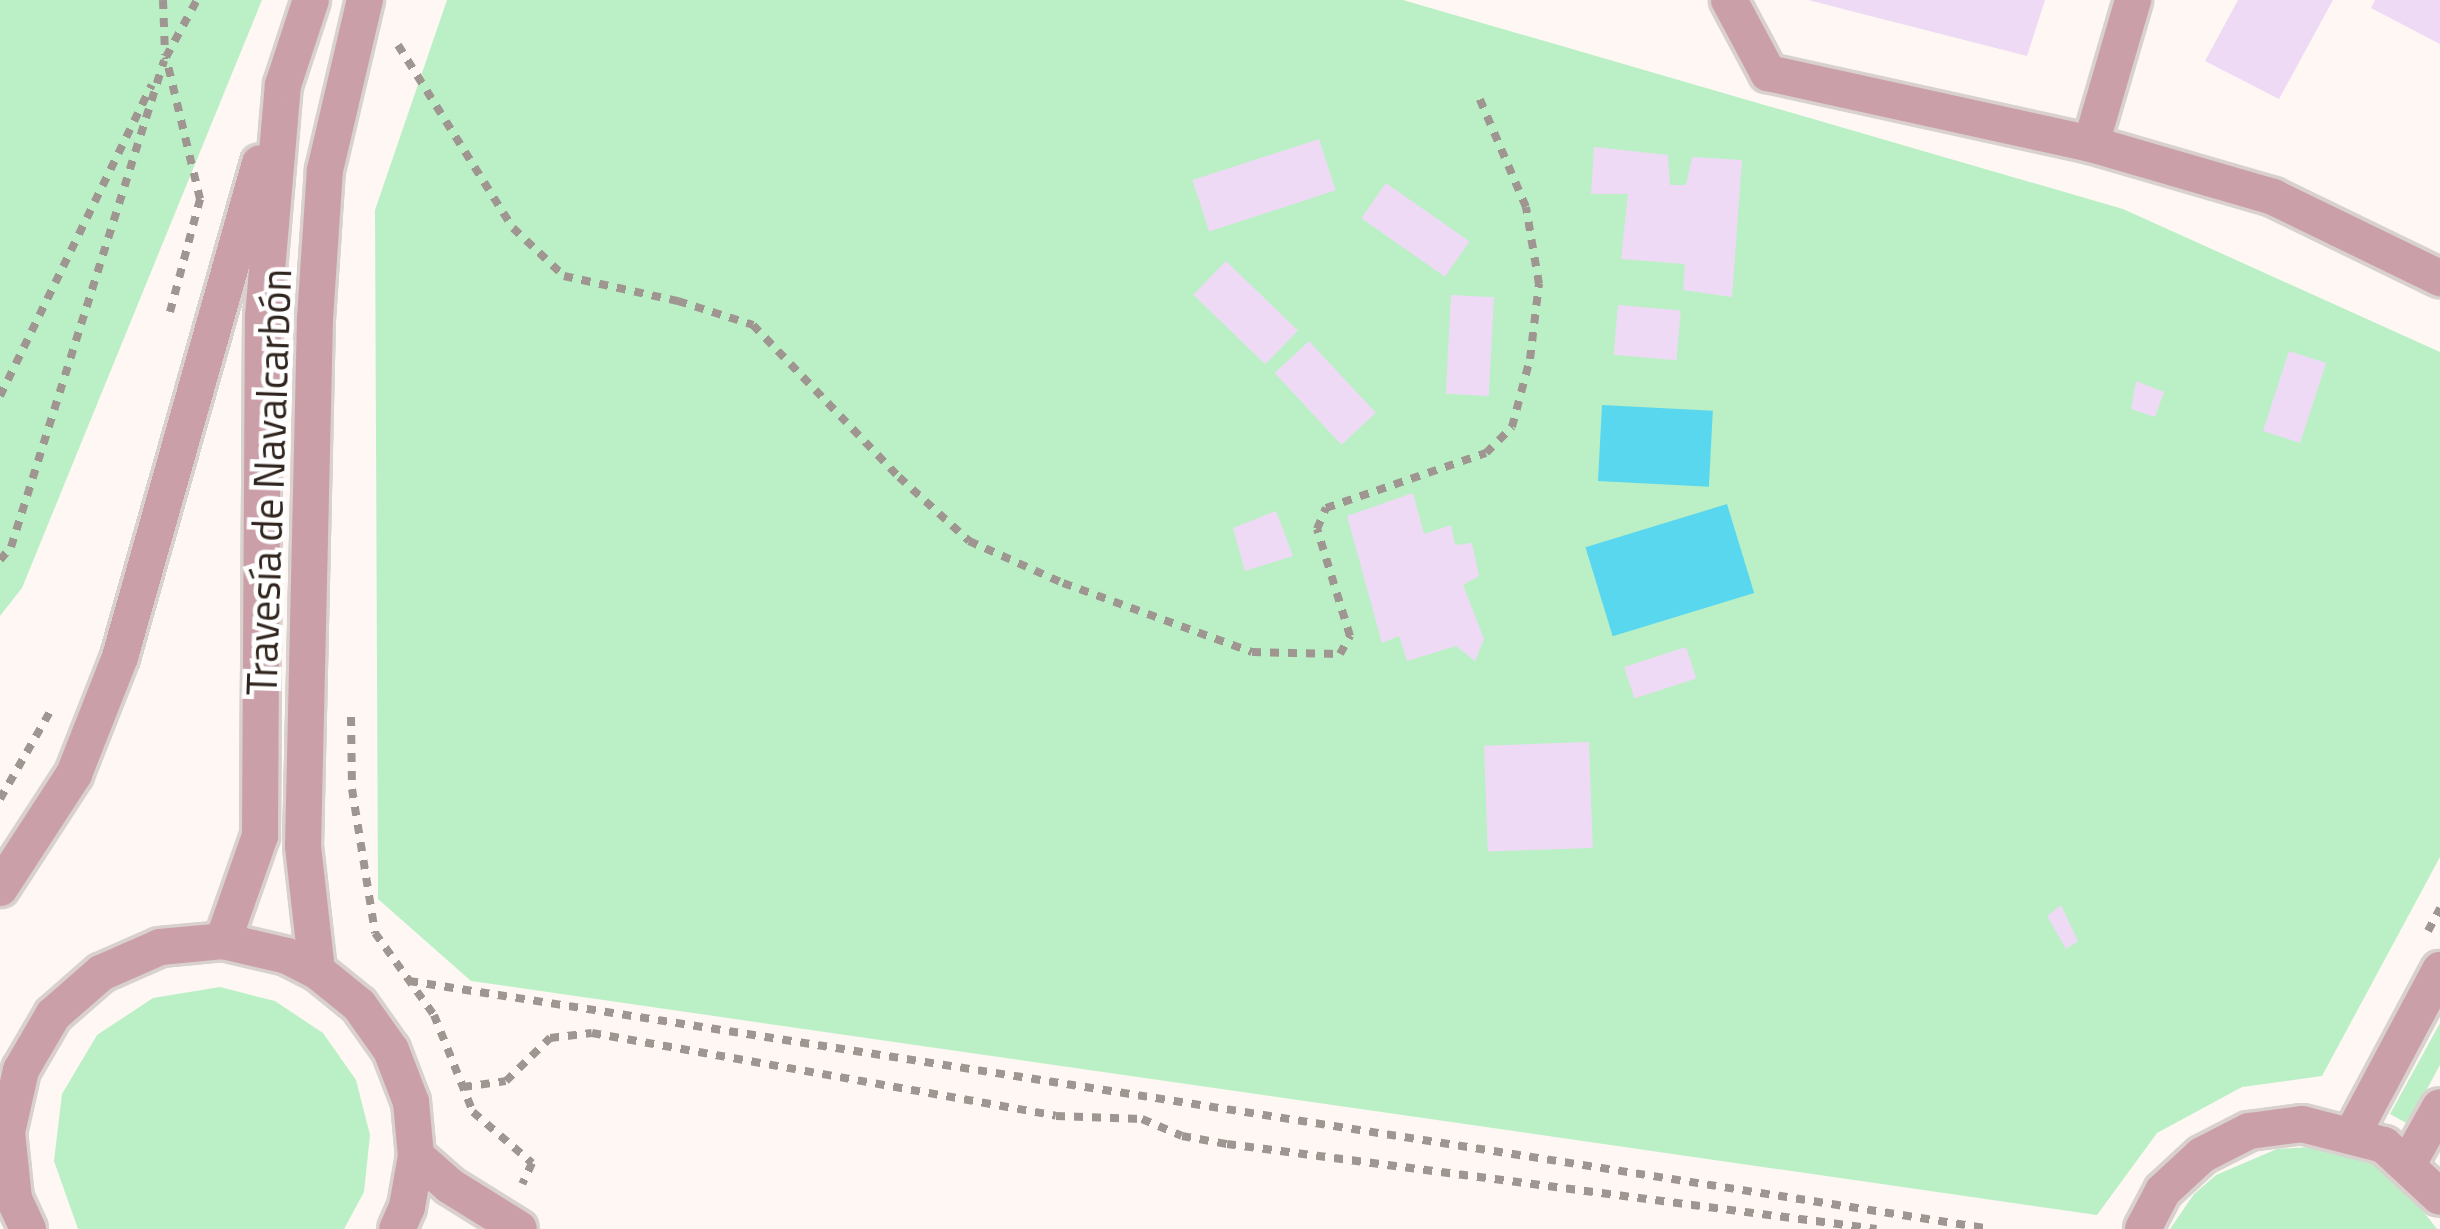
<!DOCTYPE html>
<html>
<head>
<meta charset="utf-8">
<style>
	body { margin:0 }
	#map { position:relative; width:2440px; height:1229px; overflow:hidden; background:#fef7f3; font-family:"Titillium Web",sans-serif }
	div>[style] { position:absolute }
	.green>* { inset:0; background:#bbf0c6 }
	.water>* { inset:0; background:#58d7ef; transform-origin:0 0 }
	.building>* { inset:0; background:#efdaf5; transform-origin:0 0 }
	.path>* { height:8px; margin-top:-4px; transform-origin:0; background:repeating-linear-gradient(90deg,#9f9691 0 9px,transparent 0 18px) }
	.roads { filter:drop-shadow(3px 0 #d9d1cd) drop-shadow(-3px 0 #d9d1cd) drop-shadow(0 3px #d9d1cd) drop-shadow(0 -3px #d9d1cd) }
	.minor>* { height:36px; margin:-18px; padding:0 18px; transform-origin:18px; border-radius:18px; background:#ca9fa8 }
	span { translate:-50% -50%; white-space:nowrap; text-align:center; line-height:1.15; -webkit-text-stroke:9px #fff; paint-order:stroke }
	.street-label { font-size:42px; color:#30251e }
</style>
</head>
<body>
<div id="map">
	<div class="green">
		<div style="clip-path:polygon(0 0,262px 0,22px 588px,0 616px)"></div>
		<div style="clip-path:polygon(447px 0,1403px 0,2123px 209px,2440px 352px,2440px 857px,2322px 1076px,2242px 1087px,2157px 1133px,2097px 1215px,471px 981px,378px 899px,375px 210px)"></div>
		<div style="clip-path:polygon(220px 987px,275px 1001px,323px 1033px,356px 1080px,370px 1135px,364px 1192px,344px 1229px,78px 1229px,54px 1161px,62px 1094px,97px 1035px,153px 998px)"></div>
		<div style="clip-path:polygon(2440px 1023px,2440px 1065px,2408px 1124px,2390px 1114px)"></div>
		<div style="clip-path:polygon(2310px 1147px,2375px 1165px,2402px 1184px,2437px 1229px,2170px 1229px,2194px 1194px,2216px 1175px,2277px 1149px)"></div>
	</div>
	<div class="water">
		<div style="left:1602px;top:405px;width:111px;height:76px;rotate:3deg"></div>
		<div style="left:1727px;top:504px;width:93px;height:148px;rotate:73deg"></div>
	</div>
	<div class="building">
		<div style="clip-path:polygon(1808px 0,2045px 0,2027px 56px)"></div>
		<div style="clip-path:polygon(2238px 0,2333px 0,2279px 99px,2205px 61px)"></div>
		<div style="clip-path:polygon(2375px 0,2440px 0,2440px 44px,2371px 8px)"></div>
		<div style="left:1319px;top:139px;width:54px;height:133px;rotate:72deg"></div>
		<div style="clip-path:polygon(1594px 147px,1668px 155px,1670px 185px,1686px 185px,1692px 157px,1742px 160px,1732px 297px,1683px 290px,1685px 264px,1621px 259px,1628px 194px,1591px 194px)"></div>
		<div style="left:1386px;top:183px;width:102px;height:43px;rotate:35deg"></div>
		<div style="left:1226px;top:261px;width:100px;height:47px;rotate:44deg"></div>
		<div style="left:1451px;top:295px;width:43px;height:99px;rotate:3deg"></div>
		<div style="left:1618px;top:305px;width:63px;height:50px;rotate:5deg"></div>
		<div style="left:1309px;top:341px;width:98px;height:47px;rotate:47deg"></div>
		<div style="left:2289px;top:351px;width:39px;height:84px;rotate:18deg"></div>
		<div style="clip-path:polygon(2136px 381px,2164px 392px,2155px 417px,2131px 409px)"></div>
		<div style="clip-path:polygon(1413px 493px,1424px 534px,1451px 525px,1455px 545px,1472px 543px,1479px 576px,1463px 585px,1484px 639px,1475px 661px,1456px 646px,1407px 661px,1399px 636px,1382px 643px,1347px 516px)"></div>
		<div style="clip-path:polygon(1276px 511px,1293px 556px,1245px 571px,1233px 528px)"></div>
		<div style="left:1686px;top:647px;width:33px;height:65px;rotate:72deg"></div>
		<div style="left:1589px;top:742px;width:106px;height:105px;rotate:88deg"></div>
		<div style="clip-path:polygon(2061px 905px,2078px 941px,2066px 949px,2047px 916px)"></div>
	</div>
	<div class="path">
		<div style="left:163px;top:0;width:55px;rotate:87.9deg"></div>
		<div style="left:398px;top:45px;width:216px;rotate:57.9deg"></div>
		<div style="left:513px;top:228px;width:70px;rotate:43.3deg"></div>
		<div style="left:564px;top:276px;width:117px;rotate:12.4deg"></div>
		<div style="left:678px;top:301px;width:79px;rotate:17.7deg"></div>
		<div style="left:753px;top:325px;width:211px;rotate:46.2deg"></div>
		<div style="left:899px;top:477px;width:95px;rotate:42.4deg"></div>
		<div style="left:969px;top:541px;width:103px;rotate:24.1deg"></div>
		<div style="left:1063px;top:583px;width:201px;rotate:20.1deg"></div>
		<div style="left:1252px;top:652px;width:88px;rotate:1.3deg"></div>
		<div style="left:1340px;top:654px;width:21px;rotate:-61deg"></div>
		<div style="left:1350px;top:636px;width:112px;rotate:-107.1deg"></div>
		<div style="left:1317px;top:529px;width:23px;rotate:-67deg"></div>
		<div style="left:1326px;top:508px;width:169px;rotate:-19deg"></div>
		<div style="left:1486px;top:453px;width:37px;rotate:-45deg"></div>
		<div style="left:1512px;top:427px;width:70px;rotate:-75.2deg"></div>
		<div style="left:1530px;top:359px;width:76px;rotate:-83.2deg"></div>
		<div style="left:1539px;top:284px;width:78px;rotate:-99.6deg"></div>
		<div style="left:1526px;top:207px;width:122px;rotate:-113.2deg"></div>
		<div style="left:170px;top:312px;width:117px;rotate:-75.1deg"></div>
		<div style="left:200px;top:199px;width:146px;rotate:-103.5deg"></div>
		<div style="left:166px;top:57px;width:65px;rotate:-61.5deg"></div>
		<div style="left:0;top:396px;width:346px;rotate:-64deg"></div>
		<div style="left:0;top:560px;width:17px;rotate:-50deg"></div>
		<div style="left:11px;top:547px;width:510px;rotate:-72.53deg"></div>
		<div style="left:351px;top:717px;width:72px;rotate:89.2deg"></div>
		<div style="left:352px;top:789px;width:146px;rotate:80.9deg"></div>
		<div style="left:375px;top:933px;width:101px;rotate:54.3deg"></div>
		<div style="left:434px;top:1015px;width:105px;rotate:68.1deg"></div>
		<div style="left:473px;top:1112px;width:78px;rotate:40.8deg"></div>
		<div style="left:532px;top:1163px;width:23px;rotate:115deg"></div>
		<div style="left:0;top:799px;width:103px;rotate:-60.2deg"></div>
		<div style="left:2428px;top:931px;width:26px;rotate:-62deg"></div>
		<div style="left:409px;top:981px;width:1601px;rotate:8.91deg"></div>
		<div style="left:463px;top:1087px;width:43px;rotate:-7.9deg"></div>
		<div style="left:506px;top:1081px;width:62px;rotate:-44.3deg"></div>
		<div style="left:550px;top:1038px;width:42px;rotate:-6.8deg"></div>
		<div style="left:592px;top:1033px;width:471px;rotate:10.1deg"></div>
		<div style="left:1056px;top:1116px;width:86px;rotate:2deg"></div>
		<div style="left:1142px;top:1119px;width:43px;rotate:23deg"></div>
		<div style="left:1182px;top:1136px;width:46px;rotate:10.1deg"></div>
		<div style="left:1227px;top:1144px;width:655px;rotate:7.46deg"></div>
	</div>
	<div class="roads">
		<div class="minor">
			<div style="left:1729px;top:0;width:83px;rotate:61.9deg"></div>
			<div style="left:1768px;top:73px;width:331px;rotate:12.4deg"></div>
			<div style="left:2091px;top:144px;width:190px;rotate:16.2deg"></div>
			<div style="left:2273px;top:197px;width:186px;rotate:25.9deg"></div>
			<div style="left:2091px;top:144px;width:150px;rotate:-73.7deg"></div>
			<div style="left:0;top:888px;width:136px;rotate:-57deg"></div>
			<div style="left:74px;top:774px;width:126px;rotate:-68.5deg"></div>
			<div style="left:120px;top:657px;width:513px;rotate:-74.18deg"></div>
			<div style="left:223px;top:941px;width:111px;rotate:-70.6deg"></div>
			<div style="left:260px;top:836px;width:519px;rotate:-89.67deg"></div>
			<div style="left:263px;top:317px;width:233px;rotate:-85.1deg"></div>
			<div style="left:283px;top:85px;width:89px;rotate:-71.8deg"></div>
			<div style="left:317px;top:971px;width:126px;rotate:-96.4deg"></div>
			<div style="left:303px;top:846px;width:527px;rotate:-88.7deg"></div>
			<div style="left:315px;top:319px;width:149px;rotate:-86.2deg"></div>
			<div style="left:325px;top:170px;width:175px;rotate:-76.8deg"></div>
			<div style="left:2353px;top:1133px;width:185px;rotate:-61.9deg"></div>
			<div style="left:416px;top:1156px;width:45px;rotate:41.4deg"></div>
			<div style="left:450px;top:1186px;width:81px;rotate:31.9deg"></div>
			<div style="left:2408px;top:1164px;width:65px;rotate:-60.7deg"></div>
			<div style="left:28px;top:1229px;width:33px;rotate:-115deg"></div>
			<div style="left:14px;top:1199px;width:67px;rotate:-96deg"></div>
			<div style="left:7px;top:1132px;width:64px;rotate:-77.3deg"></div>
			<div style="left:21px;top:1070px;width:64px;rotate:-59.8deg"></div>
			<div style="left:53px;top:1015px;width:64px;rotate:-41.2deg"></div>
			<div style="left:101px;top:973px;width:64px;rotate:-23.8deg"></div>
			<div style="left:160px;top:947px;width:63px;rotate:-5.4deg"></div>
			<div style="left:223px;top:941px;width:66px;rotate:13.2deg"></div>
			<div style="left:287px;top:956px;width:34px;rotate:27deg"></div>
			<div style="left:317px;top:971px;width:54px;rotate:39deg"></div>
			<div style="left:359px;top:1005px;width:55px;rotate:54.6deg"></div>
			<div style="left:391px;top:1050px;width:56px;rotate:69deg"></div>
			<div style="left:411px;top:1102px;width:54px;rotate:84.7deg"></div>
			<div style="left:416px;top:1156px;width:52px;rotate:100deg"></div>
			<div style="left:407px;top:1207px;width:24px;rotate:114deg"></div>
			<div style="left:2143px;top:1229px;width:43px;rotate:-62.2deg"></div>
			<div style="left:2163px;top:1191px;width:53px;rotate:-42.7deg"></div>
			<div style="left:2202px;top:1155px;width:53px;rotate:-27.1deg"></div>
			<div style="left:2249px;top:1131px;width:53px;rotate:-7.5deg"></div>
			<div style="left:2302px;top:1124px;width:85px;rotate:14.4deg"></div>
			<div style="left:2384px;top:1145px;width:76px;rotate:42.9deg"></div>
		</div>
	</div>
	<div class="street-label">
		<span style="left:268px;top:482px;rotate:-88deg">Travesía de Navalcarbón</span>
	</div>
</div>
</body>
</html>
